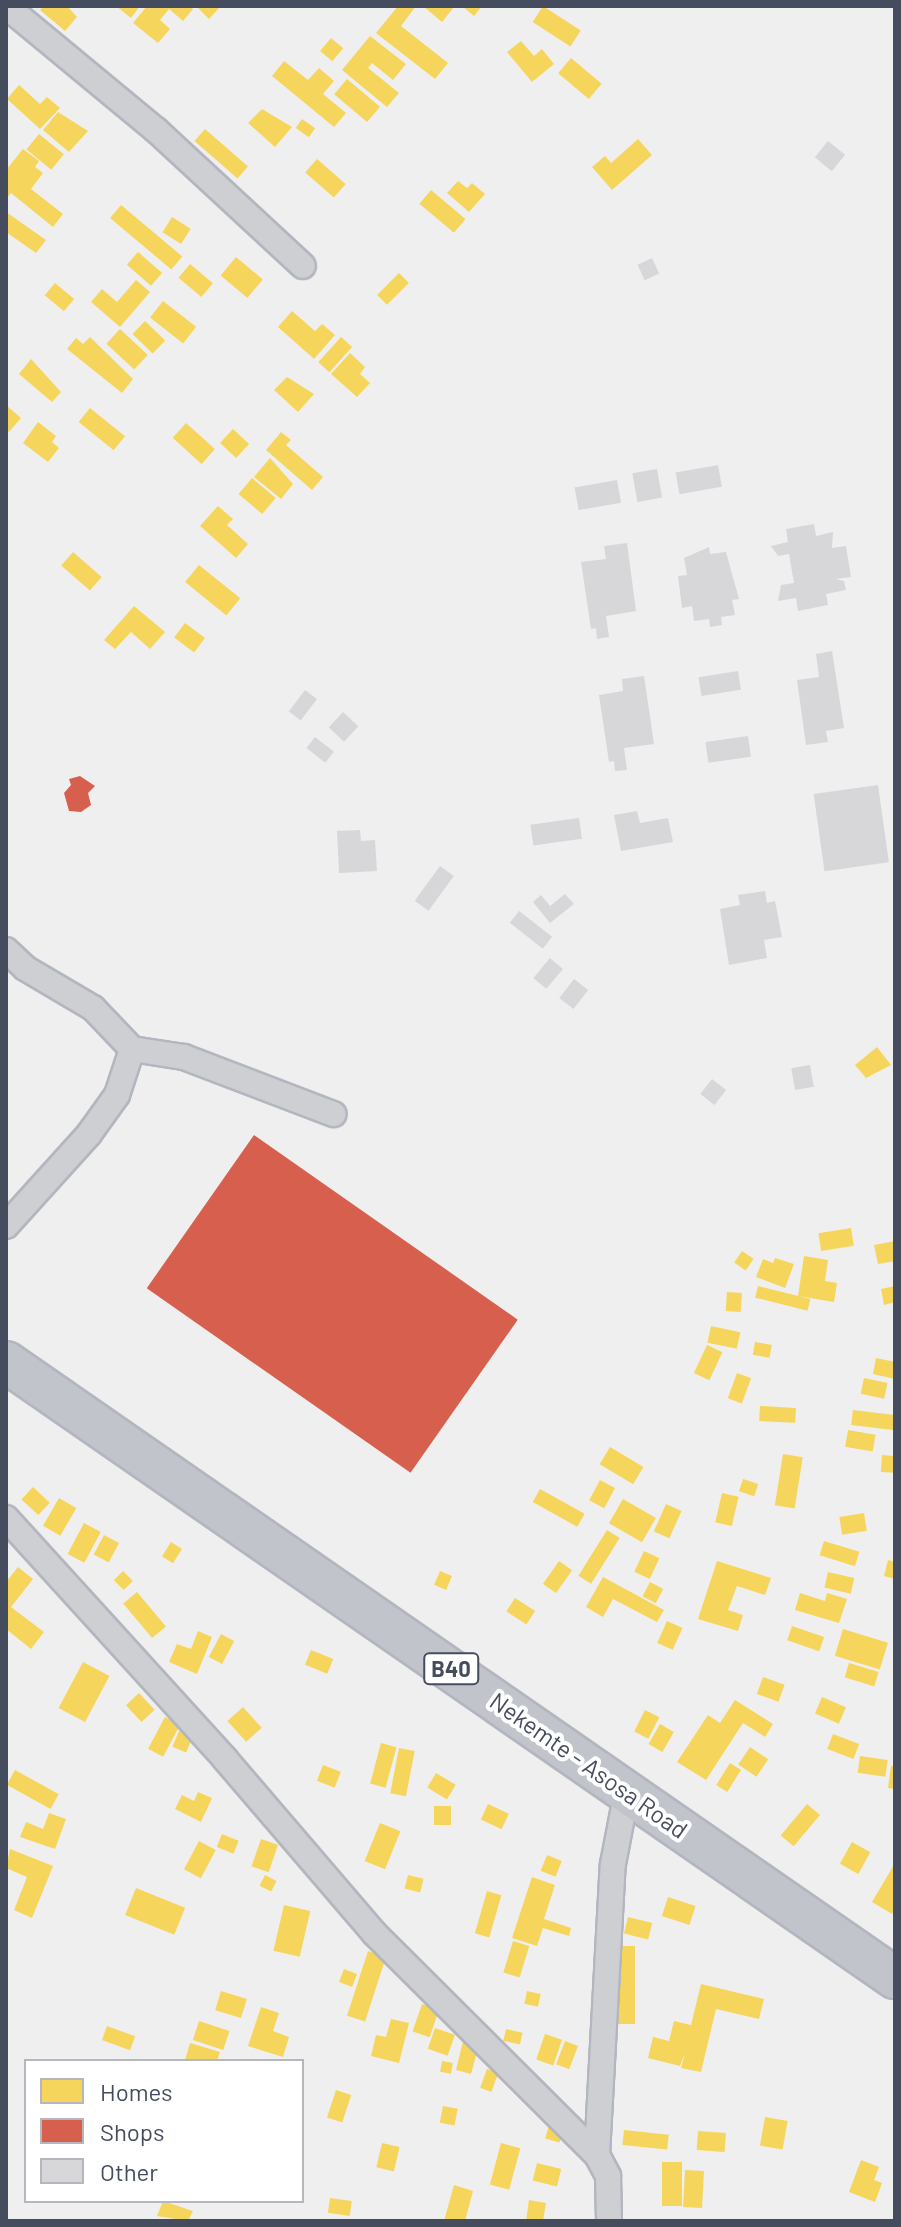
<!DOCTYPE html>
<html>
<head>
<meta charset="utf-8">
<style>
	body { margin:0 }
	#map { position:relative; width:901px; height:2227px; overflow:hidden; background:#f0efef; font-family:Barlow,sans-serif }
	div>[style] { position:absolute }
	.homes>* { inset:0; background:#f6d55c; transform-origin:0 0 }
	.shops>* { inset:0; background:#d6604d; transform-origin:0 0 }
	.building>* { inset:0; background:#d7d6d9; transform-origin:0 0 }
	.roads { filter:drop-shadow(2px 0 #b3b6bf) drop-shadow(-2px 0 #b3b6bf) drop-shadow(0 2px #b3b6bf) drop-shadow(0 -2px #b3b6bf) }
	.minor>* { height:24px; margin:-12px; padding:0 12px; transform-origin:12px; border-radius:12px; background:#cdcfd3 }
	.trunk>* { height:40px; margin:-20px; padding:0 20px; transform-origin:20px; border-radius:20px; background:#c2c4cc }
	span { translate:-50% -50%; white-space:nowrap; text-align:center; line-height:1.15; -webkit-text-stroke:8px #fff; paint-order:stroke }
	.shield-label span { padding:2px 6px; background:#fff; border:2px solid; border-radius:6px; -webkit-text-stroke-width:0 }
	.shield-label { font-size:22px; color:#444c5d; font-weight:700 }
	.street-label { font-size:24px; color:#444c5d }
	.frame { position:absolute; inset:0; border:8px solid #444c5d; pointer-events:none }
	.legend { position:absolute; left:24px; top:2059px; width:280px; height:144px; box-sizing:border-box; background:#fff; border:2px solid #b4b7be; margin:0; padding:10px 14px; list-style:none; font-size:24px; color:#444c5d }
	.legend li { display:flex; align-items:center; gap:16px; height:40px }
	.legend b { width:40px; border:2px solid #b4b7be }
</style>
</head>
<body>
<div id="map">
	<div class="homes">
		<div style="clip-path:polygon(44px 6px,67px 6px,77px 17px,65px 31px,40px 10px)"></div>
		<div style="clip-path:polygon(116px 6px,140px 6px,131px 18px)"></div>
		<div style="clip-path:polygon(147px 6px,189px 6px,193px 9px,183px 21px,169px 9px,160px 20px,170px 29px,158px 43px,133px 23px)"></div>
		<div style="clip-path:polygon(196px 6px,218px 6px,220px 7px,209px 19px)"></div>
		<div style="clip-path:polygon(398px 6px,416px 6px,401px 26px,448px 63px,435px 79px,376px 33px)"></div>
		<div style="clip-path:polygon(423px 6px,453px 6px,454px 7px,442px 22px)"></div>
		<div style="clip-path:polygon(462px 6px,482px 6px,474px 16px)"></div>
		<div style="left:543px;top:6px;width:45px;height:19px;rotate:33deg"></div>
		<div style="clip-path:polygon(370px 36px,406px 64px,393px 80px,372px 63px,368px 68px,399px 93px,387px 107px,342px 70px)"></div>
		<div style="left:331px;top:38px;width:16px;height:17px;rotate:40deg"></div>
		<div style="clip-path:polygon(521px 41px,534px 56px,542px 49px,554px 64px,532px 82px,507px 52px)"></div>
		<div style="left:571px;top:58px;width:40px;height:20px;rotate:40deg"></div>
		<div style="clip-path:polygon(284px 61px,308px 80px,319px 68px,334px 81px,323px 94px,346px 113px,334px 127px,272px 76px)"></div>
		<div style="left:347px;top:79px;width:43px;height:20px;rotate:40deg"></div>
		<div style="clip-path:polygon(19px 85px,40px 104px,47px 97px,60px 108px,40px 129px,7px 99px)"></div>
		<div style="clip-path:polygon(262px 109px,292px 127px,275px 147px,248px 123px)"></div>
		<div style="clip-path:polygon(58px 112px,88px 131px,69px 152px,43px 130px)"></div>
		<div style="left:302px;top:119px;width:16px;height:11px;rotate:35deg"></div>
		<div style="left:205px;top:129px;width:57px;height:16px;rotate:41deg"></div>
		<div style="left:39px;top:134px;width:32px;height:20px;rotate:39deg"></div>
		<div style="clip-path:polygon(638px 139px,652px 155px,612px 190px,592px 167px,605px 156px,611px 163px)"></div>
		<div style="clip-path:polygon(23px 149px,39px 161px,35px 167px,43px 173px,31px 189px,63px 214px,53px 227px,11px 193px,6px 199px,6px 170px)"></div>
		<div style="left:317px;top:159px;width:38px;height:18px;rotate:41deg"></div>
		<div style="clip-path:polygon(458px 181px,467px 188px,472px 183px,485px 194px,469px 212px,447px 193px)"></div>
		<div style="left:431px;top:190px;width:45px;height:18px;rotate:40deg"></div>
		<div style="left:121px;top:205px;width:80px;height:17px;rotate:40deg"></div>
		<div style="clip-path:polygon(6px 212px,46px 240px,36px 253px,6px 232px)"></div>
		<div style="left:172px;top:217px;width:22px;height:18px;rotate:32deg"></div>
		<div style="left:138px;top:252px;width:32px;height:17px;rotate:41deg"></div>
		<div style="left:236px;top:257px;width:35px;height:24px;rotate:40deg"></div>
		<div style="left:190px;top:264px;width:30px;height:18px;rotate:40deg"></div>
		<div style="left:399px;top:273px;width:14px;height:31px;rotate:45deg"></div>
		<div style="clip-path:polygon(136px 280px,150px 292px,120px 327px,91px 302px,102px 289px,117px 302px)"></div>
		<div style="left:55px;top:283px;width:25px;height:16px;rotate:40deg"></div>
		<div style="left:163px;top:301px;width:42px;height:21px;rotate:38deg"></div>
		<div style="clip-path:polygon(292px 311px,315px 331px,322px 324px,335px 335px,314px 359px,278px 327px)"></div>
		<div style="left:145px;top:321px;width:28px;height:18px;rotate:44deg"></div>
		<div style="left:120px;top:329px;width:38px;height:20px;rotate:43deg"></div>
		<div style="clip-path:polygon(90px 337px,133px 379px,122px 393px,67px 349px,76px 338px,83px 344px)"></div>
		<div style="left:341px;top:337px;width:15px;height:34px;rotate:42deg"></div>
		<div style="clip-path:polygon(350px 353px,365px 367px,360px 374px,370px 383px,357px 397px,331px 374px)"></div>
		<div style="clip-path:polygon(31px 359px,61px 392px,52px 402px,19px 374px)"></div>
		<div style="clip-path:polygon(287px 377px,314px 394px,298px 412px,274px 390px)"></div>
		<div style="clip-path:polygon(6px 405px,21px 418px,9px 432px,6px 429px)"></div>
		<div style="left:90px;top:408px;width:45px;height:18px;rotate:39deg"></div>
		<div style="clip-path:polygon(38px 422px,56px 436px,52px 442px,59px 448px,48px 462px,23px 443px)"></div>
		<div style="left:186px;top:423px;width:39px;height:20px;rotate:42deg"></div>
		<div style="left:233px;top:429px;width:22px;height:19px;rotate:43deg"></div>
		<div style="clip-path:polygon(281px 432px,291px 440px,286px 445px,323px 477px,312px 490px,266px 450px)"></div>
		<div style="clip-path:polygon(270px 458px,293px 484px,281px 499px,254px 477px)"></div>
		<div style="left:252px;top:478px;width:31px;height:21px;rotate:40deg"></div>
		<div style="clip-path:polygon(218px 506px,233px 519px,227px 525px,248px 544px,236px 558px,200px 526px)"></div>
		<div style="left:73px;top:552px;width:38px;height:18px;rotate:41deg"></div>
		<div style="left:199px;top:565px;width:53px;height:22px;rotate:39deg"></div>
		<div style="clip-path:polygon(134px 606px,165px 632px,150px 649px,131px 632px,115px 649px,104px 640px)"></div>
		<div style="left:185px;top:623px;width:25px;height:18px;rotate:37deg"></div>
		<div style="clip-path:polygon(877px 1047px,891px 1065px,866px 1078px,855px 1065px)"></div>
		<div style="left:851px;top:1228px;width:18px;height:33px;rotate:81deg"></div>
		<div style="clip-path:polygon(895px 1241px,895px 1261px,878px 1264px,874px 1245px)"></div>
		<div style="left:742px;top:1251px;width:14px;height:14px;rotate:34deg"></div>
		<div style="clip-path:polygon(804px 1256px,828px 1260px,825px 1281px,837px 1283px,834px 1302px,798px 1296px)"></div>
		<div style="clip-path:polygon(775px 1258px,794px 1264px,785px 1288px,756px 1277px,763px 1259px,773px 1263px)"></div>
		<div style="left:758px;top:1286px;width:54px;height:12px;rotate:14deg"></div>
		<div style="clip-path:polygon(895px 1286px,895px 1302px,884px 1305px,881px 1289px)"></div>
		<div style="left:727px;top:1292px;width:15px;height:19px;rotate:4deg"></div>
		<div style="left:711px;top:1326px;width:30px;height:17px;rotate:12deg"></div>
		<div style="left:755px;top:1342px;width:17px;height:13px;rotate:10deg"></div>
		<div style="left:707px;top:1345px;width:17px;height:31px;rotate:25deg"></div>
		<div style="clip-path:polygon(876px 1358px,895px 1362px,895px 1379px,873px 1374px)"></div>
		<div style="left:737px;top:1373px;width:15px;height:27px;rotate:20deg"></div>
		<div style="left:864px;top:1378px;width:24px;height:16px;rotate:12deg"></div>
		<div style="left:760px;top:1406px;width:36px;height:15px;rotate:3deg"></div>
		<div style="left:853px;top:1410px;width:42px;height:15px;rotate:7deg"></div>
		<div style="left:848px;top:1430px;width:28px;height:17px;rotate:10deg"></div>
		<div style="left:610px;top:1447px;width:39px;height:20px;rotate:31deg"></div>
		<div style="left:783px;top:1454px;width:20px;height:52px;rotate:9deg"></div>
		<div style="left:882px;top:1455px;width:13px;height:17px;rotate:4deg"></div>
		<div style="left:743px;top:1479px;width:16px;height:13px;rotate:18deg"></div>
		<div style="left:600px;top:1480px;width:17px;height:23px;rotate:28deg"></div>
		<div style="left:33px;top:1487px;width:23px;height:17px;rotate:43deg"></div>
		<div style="left:540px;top:1489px;width:51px;height:15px;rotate:29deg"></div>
		<div style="left:722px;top:1493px;width:17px;height:30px;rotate:13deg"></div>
		<div style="left:59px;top:1498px;width:20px;height:32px;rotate:30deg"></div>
		<div style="left:623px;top:1499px;width:38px;height:28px;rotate:30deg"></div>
		<div style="left:666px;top:1504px;width:17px;height:30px;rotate:24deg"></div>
		<div style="left:864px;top:1513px;width:18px;height:25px;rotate:81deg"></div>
		<div style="left:84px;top:1523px;width:19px;height:35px;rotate:28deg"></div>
		<div style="left:607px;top:1530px;width:15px;height:54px;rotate:32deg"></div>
		<div style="left:104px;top:1535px;width:17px;height:22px;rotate:28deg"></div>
		<div style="left:824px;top:1541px;width:37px;height:15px;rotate:17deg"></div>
		<div style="left:171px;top:1542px;width:13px;height:17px;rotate:32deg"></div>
		<div style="left:644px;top:1551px;width:17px;height:23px;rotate:25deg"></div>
		<div style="clip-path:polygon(888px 1560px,895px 1562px,895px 1579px,884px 1576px)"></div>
		<div style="left:559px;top:1561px;width:16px;height:28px;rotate:35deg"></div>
		<div style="clip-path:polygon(717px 1561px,771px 1578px,765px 1595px,737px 1586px,728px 1610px,743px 1615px,738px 1631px,698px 1619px)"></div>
		<div style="clip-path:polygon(18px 1567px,33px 1579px,11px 1607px,44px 1632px,31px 1649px,6px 1629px,6px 1582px)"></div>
		<div style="left:123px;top:1571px;width:14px;height:13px;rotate:45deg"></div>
		<div style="left:440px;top:1571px;width:13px;height:15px;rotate:23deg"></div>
		<div style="left:828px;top:1572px;width:27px;height:16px;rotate:13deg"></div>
		<div style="clip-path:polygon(603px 1577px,664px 1610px,657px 1622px,613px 1599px,603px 1617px,586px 1607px)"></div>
		<div style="left:650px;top:1582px;width:15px;height:16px;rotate:28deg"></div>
		<div style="left:137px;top:1592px;width:45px;height:18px;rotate:50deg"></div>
		<div style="clip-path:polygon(800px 1593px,825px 1601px,827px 1593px,847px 1599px,839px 1623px,795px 1610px)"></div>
		<div style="left:515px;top:1598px;width:24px;height:16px;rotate:33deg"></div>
		<div style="left:667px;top:1621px;width:17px;height:24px;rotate:24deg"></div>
		<div style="left:792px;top:1626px;width:34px;height:15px;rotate:19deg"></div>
		<div style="left:843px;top:1629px;width:47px;height:28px;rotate:17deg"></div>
		<div style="clip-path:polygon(198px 1631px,212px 1637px,197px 1674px,169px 1662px,177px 1644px,191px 1649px)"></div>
		<div style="left:221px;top:1634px;width:15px;height:26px;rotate:28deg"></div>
		<div style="left:311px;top:1650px;width:24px;height:16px;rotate:22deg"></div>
		<div style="left:83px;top:1662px;width:30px;height:52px;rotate:28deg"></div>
		<div style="left:849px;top:1663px;width:31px;height:15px;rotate:17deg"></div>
		<div style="left:763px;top:1677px;width:23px;height:18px;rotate:20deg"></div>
		<div style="left:139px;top:1693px;width:23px;height:18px;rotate:47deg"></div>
		<div style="left:822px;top:1697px;width:26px;height:18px;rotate:23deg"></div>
		<div style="clip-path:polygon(735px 1700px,773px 1724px,765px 1737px,743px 1723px,706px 1780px,677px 1762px,708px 1715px,720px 1723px)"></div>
		<div style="left:243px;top:1707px;width:28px;height:21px;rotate:48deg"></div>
		<div style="left:645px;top:1710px;width:16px;height:24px;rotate:27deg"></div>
		<div style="left:165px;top:1717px;width:17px;height:36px;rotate:28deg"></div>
		<div style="left:660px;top:1724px;width:16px;height:23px;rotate:30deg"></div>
		<div style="left:179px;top:1731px;width:15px;height:17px;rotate:23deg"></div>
		<div style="left:833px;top:1734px;width:28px;height:16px;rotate:21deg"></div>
		<div style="left:381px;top:1743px;width:16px;height:42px;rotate:15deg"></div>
		<div style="left:750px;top:1747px;width:22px;height:21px;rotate:34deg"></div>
		<div style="left:399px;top:1748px;width:16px;height:46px;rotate:11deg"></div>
		<div style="left:860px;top:1756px;width:28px;height:17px;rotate:8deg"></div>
		<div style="left:730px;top:1763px;width:13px;height:26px;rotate:32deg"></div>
		<div style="left:323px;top:1765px;width:19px;height:17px;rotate:21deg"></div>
		<div style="clip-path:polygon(891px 1766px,895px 1766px,895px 1789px,888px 1788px)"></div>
		<div style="left:15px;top:1770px;width:50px;height:17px;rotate:29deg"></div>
		<div style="left:436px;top:1773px;width:23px;height:17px;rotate:31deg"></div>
		<div style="clip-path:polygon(198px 1792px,212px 1798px,201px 1822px,175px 1809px,182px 1795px,194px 1801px)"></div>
		<div style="left:488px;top:1804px;width:23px;height:17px;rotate:25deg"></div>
		<div style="left:807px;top:1804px;width:17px;height:41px;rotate:40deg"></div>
		<div style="left:434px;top:1806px;width:17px;height:19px"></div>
		<div style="clip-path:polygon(49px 1813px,66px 1819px,55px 1849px,20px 1837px,26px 1822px,43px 1829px)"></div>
		<div style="left:380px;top:1823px;width:22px;height:41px;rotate:22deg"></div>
		<div style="left:222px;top:1834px;width:18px;height:14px;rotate:22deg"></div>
		<div style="left:261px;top:1839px;width:18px;height:29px;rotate:19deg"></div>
		<div style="left:199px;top:1841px;width:19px;height:32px;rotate:28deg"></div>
		<div style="left:852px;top:1842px;width:21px;height:25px;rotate:29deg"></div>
		<div style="clip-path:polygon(10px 1849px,53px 1866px,32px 1918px,14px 1910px,27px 1877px,6px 1868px)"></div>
		<div style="left:547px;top:1855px;width:16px;height:17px;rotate:22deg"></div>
		<div style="clip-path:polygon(895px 1863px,895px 1908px,892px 1914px,872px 1902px)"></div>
		<div style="left:265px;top:1875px;width:13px;height:12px;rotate:27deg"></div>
		<div style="left:408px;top:1875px;width:16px;height:14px;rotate:14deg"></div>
		<div style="clip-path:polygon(532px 1877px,555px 1885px,544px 1919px,571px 1928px,569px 1936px,543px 1928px,537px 1946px,512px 1938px)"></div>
		<div style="left:136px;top:1888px;width:53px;height:29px;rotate:22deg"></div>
		<div style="left:487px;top:1891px;width:15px;height:44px;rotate:16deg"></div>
		<div style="left:668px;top:1897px;width:29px;height:20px;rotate:18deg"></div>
		<div style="left:284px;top:1905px;width:27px;height:47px;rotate:13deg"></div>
		<div style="left:628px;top:1917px;width:25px;height:17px;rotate:14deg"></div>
		<div style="left:513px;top:1941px;width:17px;height:33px;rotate:17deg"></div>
		<div style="left:617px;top:1946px;width:18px;height:78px"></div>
		<div style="left:368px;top:1951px;width:19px;height:68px;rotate:18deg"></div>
		<div style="left:344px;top:1969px;width:14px;height:14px;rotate:21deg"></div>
		<div style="clip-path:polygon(701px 1984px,764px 1999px,759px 2019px,716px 2009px,701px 2072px,681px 2068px,685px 2053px,680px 2066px,648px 2058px,653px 2037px,669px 2041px,674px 2021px,691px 2025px)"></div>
		<div style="left:221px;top:1991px;width:27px;height:20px;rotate:17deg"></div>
		<div style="left:527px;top:1991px;width:14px;height:13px;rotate:12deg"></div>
		<div style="left:422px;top:2004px;width:18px;height:29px;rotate:19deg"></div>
		<div style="clip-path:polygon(261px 2007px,279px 2013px,273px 2031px,289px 2037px,283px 2057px,248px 2046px)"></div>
		<div style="clip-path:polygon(391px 2019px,409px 2023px,399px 2063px,371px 2056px,376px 2035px,386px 2037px)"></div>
		<div style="left:199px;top:2021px;width:32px;height:20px;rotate:18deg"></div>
		<div style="left:107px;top:2026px;width:30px;height:15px;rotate:20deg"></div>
		<div style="left:435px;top:2028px;width:21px;height:22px;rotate:19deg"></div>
		<div style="left:506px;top:2029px;width:17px;height:12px;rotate:13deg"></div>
		<div style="left:545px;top:2034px;width:18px;height:27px;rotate:19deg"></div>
		<div style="clip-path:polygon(464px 2037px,475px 2040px,472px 2051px,477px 2052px,471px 2074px,456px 2070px)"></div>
		<div style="left:565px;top:2041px;width:14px;height:25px;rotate:21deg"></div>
		<div style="clip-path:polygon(190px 2043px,220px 2052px,217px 2061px,185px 2060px)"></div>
		<div style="left:442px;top:2061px;width:11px;height:11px;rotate:10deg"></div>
		<div style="left:487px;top:2069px;width:12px;height:20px;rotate:20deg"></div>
		<div style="left:336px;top:2090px;width:16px;height:29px;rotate:18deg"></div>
		<div style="left:443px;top:2106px;width:15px;height:17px;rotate:11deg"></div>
		<div style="left:765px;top:2117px;width:23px;height:29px;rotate:10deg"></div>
		<div style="left:549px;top:2125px;width:15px;height:14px;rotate:16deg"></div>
		<div style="left:624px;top:2130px;width:45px;height:15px;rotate:6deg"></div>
		<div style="left:698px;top:2131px;width:28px;height:19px;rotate:4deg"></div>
		<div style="left:382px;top:2143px;width:18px;height:25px;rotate:13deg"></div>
		<div style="left:501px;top:2143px;width:20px;height:43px;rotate:15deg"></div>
		<div style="clip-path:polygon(861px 2160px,879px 2167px,874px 2180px,882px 2183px,875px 2202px,849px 2192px)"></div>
		<div style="left:662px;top:2162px;width:20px;height:44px"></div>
		<div style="left:537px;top:2163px;width:25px;height:18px;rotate:14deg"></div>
		<div style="left:685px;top:2170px;width:19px;height:37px;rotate:3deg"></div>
		<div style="clip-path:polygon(454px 2185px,473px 2191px,465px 2221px,444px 2221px)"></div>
		<div style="left:330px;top:2198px;width:22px;height:15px;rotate:8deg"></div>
		<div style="clip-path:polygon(529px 2200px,546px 2203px,543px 2221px,526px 2221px)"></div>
		<div style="clip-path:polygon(163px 2201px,193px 2211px,188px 2221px,157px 2216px)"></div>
	</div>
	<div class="shops">
		<div style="clip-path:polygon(80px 776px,95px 786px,88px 793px,91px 805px,81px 812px,69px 811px,64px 793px,71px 785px,69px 779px)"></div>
		<div style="left:254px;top:1135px;width:322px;height:187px;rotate:35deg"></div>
	</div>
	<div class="building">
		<div style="left:828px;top:141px;width:22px;height:21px;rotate:39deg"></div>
		<div style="left:652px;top:258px;width:17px;height:16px;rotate:65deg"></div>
		<div style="left:718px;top:465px;width:22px;height:43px;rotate:80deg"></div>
		<div style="left:657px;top:469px;width:29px;height:25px;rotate:80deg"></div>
		<div style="left:617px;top:480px;width:23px;height:43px;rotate:80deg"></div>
		<div style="clip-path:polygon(814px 524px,816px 536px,833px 532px,832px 548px,846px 546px,851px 577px,836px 579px,844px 581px,846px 590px,826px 594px,828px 605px,798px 611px,796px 598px,778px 601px,781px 585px,794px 583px,789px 554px,778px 556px,771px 546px,788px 542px,786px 529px)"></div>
		<div style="clip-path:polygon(627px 543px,636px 611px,606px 616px,609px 637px,597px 639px,596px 628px,591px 629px,581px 562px,606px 559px,604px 546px)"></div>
		<div style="clip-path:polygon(709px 547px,710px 554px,726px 552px,739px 599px,732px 600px,735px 615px,721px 617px,722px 625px,710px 627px,709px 619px,694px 621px,692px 606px,682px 608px,678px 576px,687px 575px,684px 558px)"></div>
		<div style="clip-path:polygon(832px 651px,844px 728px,826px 731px,828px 742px,806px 745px,797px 680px,819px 677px,816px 654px)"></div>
		<div style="left:738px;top:671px;width:19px;height:40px;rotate:81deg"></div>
		<div style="clip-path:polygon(644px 676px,654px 744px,624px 748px,627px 770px,615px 771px,614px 761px,609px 762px,599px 695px,623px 691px,622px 679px)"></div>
		<div style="left:305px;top:690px;width:15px;height:27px;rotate:37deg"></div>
		<div style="left:343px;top:712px;width:21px;height:21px;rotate:43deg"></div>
		<div style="left:748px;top:736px;width:21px;height:43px;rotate:82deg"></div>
		<div style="left:315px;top:737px;width:24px;height:14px;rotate:38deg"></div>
		<div style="left:878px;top:785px;width:78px;height:65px;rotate:82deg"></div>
		<div style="clip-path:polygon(637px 811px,640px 823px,668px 818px,673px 842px,621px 851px,614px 815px)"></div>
		<div style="left:579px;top:818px;width:21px;height:49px;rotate:82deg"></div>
		<div style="clip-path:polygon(360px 830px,361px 841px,375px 840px,377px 871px,339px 873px,337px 831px)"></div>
		<div style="left:440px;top:866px;width:17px;height:43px;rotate:36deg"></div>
		<div style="clip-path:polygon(765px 891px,767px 903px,775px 901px,782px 937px,764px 940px,767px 958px,729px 965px,720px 909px,740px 905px,738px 895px)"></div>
		<div style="clip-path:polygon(565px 894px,574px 904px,550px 923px,533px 902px,541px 895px,550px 906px)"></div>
		<div style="left:519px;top:911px;width:42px;height:15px;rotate:38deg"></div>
		<div style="left:550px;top:958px;width:17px;height:26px;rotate:40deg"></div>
		<div style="left:574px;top:979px;width:18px;height:24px;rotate:38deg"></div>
		<div style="left:810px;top:1065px;width:22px;height:19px;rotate:80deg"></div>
		<div style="left:712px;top:1079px;width:18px;height:19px;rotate:38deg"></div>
	</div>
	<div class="roads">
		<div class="minor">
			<div style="left:6px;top:6px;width:195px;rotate:39.6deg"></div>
			<div style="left:156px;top:130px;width:200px;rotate:42.8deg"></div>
			<div style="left:6px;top:950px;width:26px;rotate:43deg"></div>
			<div style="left:25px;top:968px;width:79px;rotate:30.5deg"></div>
			<div style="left:93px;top:1008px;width:57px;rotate:46.4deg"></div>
			<div style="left:132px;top:1049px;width:53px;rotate:8.7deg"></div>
			<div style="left:184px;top:1057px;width:160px;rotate:20.9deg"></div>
			<div style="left:6px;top:1226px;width:124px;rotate:-47.9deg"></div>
			<div style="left:89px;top:1134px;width:48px;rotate:-54.3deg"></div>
			<div style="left:117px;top:1095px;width:48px;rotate:-71.9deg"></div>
			<div style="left:6px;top:1518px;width:326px;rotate:47.7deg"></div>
			<div style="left:225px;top:1759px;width:229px;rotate:49.4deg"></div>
			<div style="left:374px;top:1933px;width:315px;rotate:44.9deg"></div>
			<div style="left:597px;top:2155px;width:24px;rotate:62deg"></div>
			<div style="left:608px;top:2176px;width:45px;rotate:88.7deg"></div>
			<div style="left:597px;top:2155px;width:291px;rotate:-86.9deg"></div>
			<div style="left:613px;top:1864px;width:74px;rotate:-79.1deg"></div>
		</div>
		<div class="trunk">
			<div style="left:6px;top:1362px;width:1082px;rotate:34.72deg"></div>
		</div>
	</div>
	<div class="shield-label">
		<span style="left:451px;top:1669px">B40</span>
	</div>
	<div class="street-label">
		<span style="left:589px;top:1765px;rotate:35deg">Nekemte - Asosa Road</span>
	</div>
	<div class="frame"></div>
	<ul class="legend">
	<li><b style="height:22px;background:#f6d55c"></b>Homes</li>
	<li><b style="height:22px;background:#d6604d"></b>Shops</li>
	<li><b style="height:22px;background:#d7d6d9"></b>Other</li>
	</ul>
</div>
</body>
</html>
